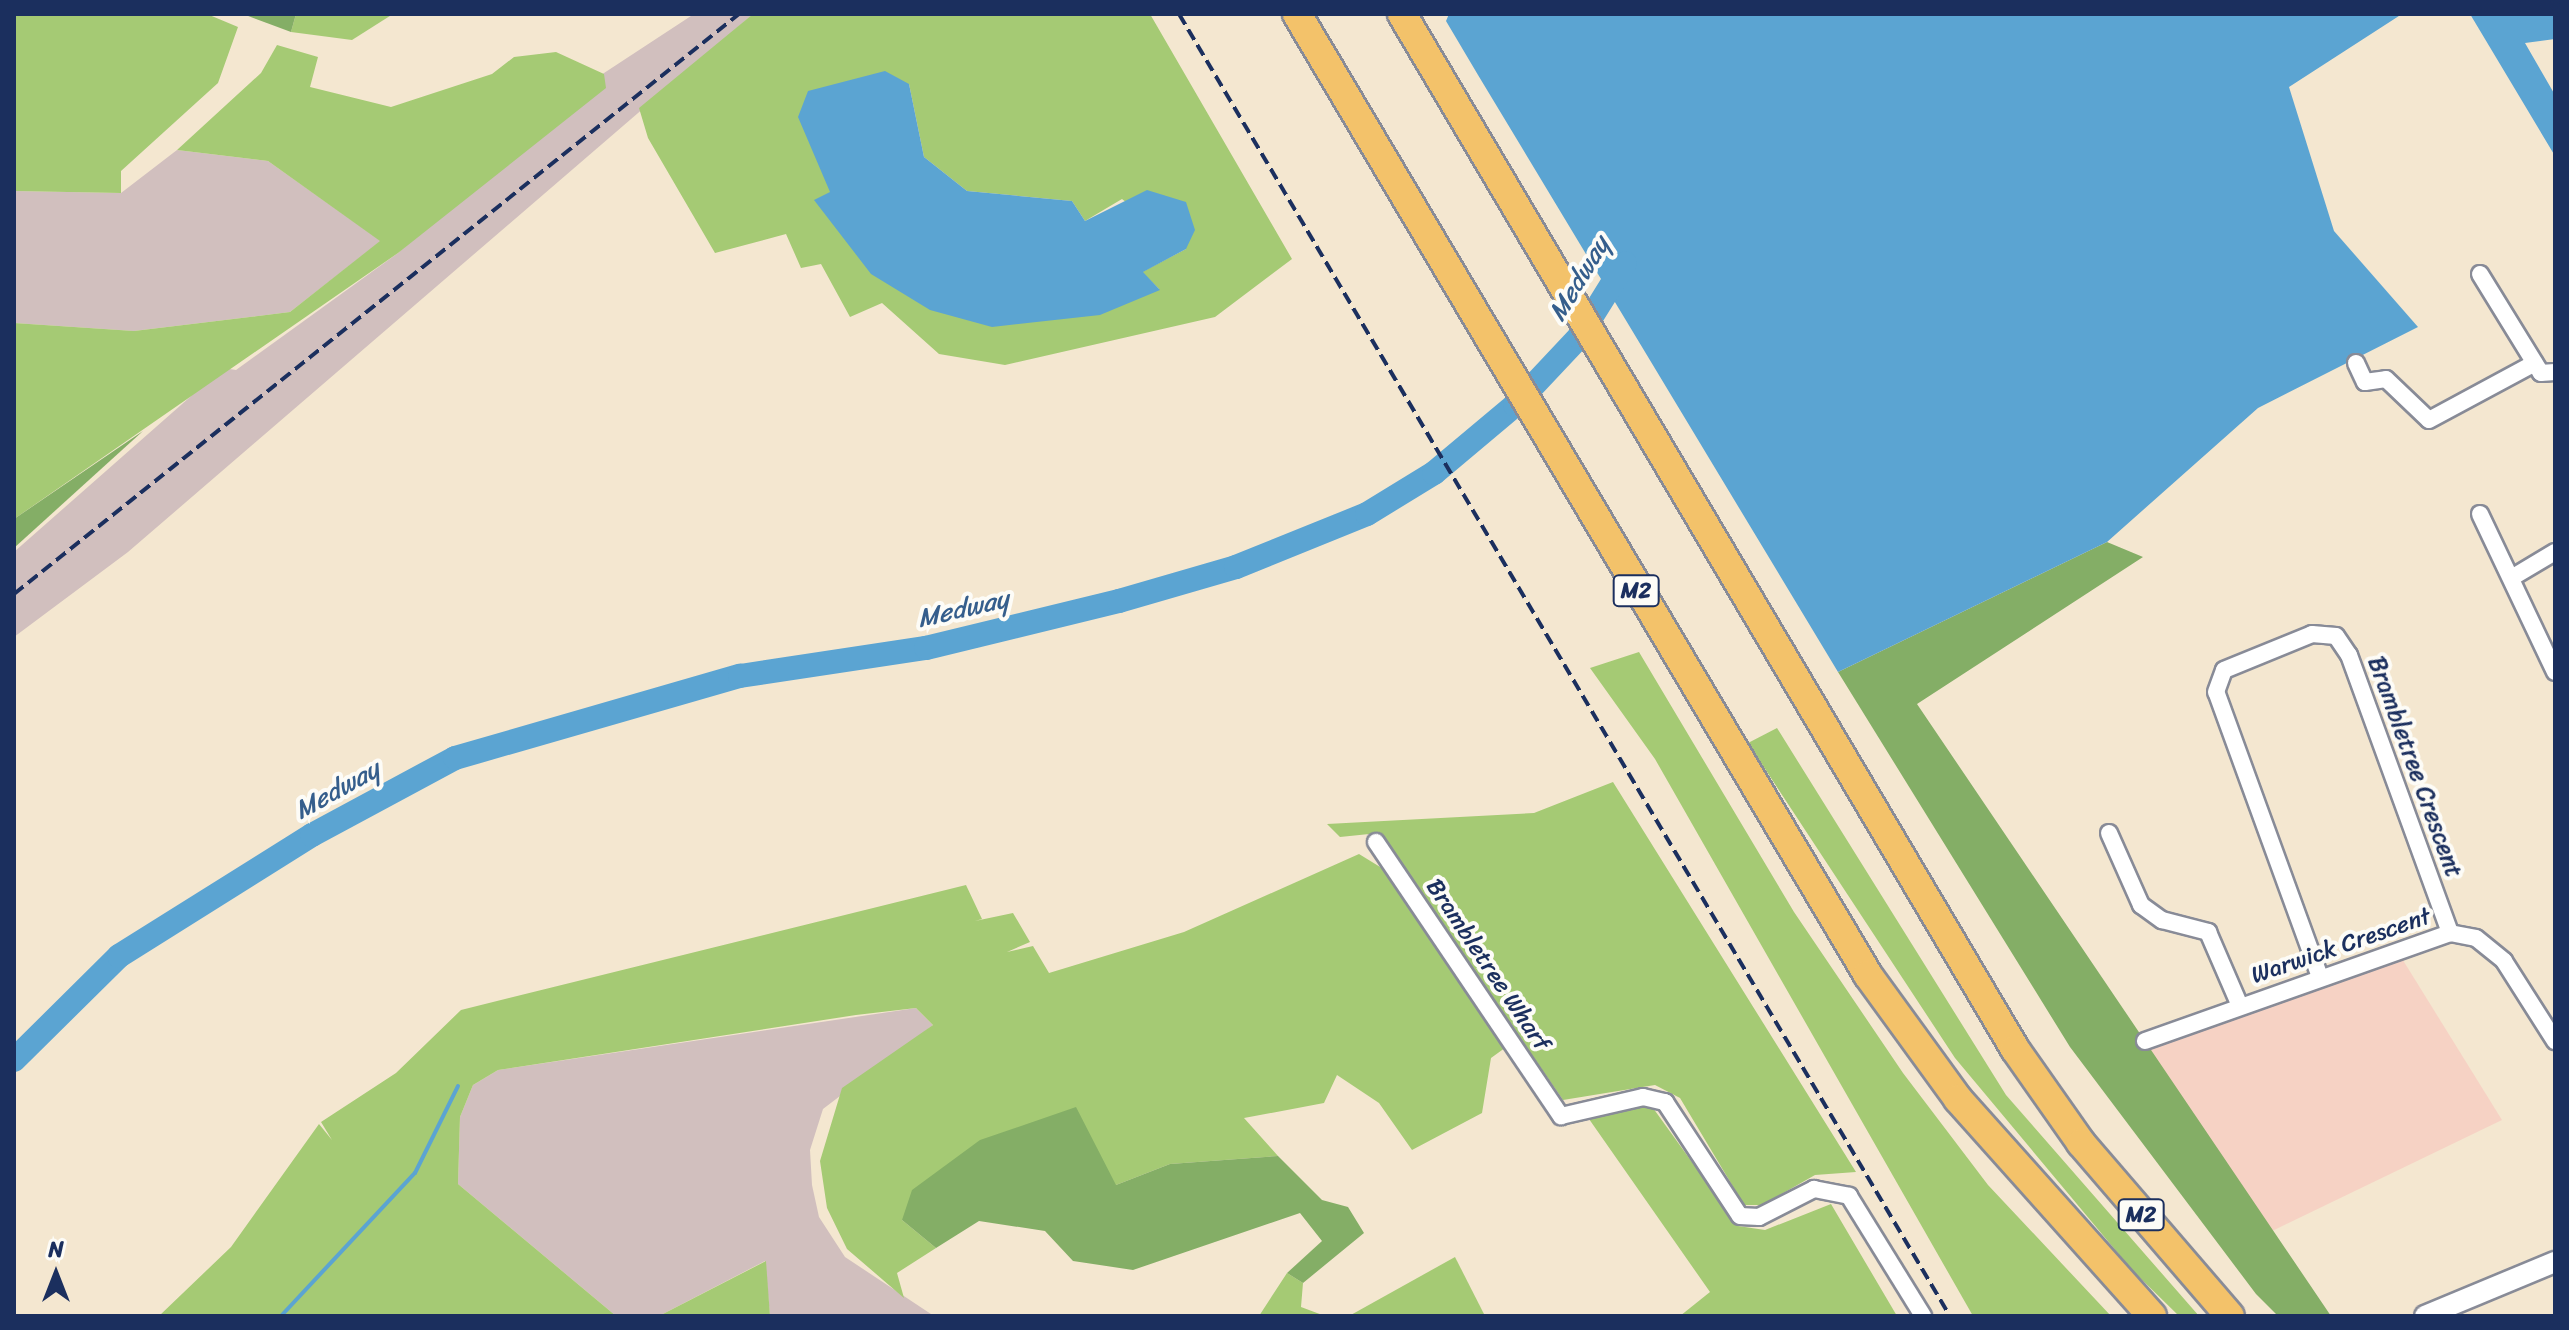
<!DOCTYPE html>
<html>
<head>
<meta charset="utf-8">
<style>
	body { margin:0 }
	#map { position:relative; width:2569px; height:1330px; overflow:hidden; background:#f4e7d0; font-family:Sriracha,sans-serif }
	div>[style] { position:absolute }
	.built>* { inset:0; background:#f6d2c4 }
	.industrial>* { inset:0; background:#d1bfbe }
	.green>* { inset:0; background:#a5ca74 }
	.forest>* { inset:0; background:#84ae66 }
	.water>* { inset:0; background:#5ba4d2 }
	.stream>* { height:4px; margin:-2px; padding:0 2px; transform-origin:2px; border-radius:2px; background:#5ba4d2 }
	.river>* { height:24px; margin:-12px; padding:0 12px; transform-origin:12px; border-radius:12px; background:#5ba4d2 }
	.roads { filter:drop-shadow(2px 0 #888b97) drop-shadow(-2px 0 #888b97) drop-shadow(0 2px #888b97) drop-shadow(0 -2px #888b97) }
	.minor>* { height:16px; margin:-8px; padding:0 8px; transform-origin:8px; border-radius:8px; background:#fff }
	.tertiary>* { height:20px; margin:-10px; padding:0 10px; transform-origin:10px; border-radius:10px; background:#fff }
	.motorway>* { height:28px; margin:-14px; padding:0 14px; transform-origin:14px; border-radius:14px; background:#f3c26a }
	.rail>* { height:4px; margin-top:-2px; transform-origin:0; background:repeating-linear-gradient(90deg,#1b2f5e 0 12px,transparent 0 18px) }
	span { translate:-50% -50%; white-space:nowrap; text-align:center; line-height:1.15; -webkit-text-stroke:8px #fdfcf7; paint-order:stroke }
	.shield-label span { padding:2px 6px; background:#fdfcf7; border:2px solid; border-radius:6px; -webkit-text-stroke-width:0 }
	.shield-label { font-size:22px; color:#1b2f5e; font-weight:700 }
	.street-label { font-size:24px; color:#1b2f5e }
	.water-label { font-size:26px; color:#355e8c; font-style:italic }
	.frame { position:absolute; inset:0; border:16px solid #1b2f5e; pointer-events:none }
	.north { position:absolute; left:16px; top:1234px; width:80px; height:80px; -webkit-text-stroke:6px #fdfcf7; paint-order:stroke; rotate:0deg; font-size:22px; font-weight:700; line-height:32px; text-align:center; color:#1b2f5e }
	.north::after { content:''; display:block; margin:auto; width:28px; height:36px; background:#1b2f5e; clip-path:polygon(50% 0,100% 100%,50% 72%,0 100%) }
</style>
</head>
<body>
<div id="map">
	<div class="built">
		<div style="clip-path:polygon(2401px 957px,2502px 1120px,2270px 1232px,2149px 1048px)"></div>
	</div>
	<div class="industrial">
		<div style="clip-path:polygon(694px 14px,753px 14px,128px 552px,14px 637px,14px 552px,223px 368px,236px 370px,398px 253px,572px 94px)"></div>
		<div style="clip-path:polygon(177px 150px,268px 161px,381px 241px,290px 312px,134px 331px,14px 323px,14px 191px,121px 193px)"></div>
		<div style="clip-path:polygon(916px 1008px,933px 1025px,823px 1109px,810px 1150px,812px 1185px,819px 1217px,845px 1257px,934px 1316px,770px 1316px,765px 1261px,659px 1316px,616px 1316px,458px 1184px,460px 1117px,473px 1085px,498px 1070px)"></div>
	</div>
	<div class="green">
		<div style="clip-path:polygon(14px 14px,207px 14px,238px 27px,218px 83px,121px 171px,121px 193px,14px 191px)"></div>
		<div style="clip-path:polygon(296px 14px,393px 14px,352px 40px,291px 32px)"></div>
		<div style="clip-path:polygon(evenodd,753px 14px,1150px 14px,1292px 259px,1215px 317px,1005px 365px,939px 354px,882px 303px,850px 317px,821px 264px,801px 268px,786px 234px,715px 253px,648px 138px,639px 108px,753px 14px,909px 84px,924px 157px,967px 191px,1072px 201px,1085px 221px,1122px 199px,1186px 249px,1142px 272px,1159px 289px,815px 201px,830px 193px,909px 84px)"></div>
		<div style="clip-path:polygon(277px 45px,318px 57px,310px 87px,391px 107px,492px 74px,514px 57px,556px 52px,604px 74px,606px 88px,398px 253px,14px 519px,14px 323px,134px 331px,290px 312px,380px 241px,268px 161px,177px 150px,261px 73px)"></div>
		<div style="clip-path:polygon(1639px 652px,1794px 912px,1903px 1073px,1988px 1185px,2111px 1316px,1973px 1316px,1655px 759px,1590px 668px)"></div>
		<div style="clip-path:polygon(1777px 728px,2006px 1095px,2199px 1316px,2179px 1316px,2132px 1270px,1955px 1058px,1748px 743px)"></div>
		<div style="clip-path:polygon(1613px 782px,1856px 1172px,1815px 1175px,1762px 1205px,1744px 1205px,1680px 1098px,1655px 1085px,1563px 1100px,1379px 833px,1340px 837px,1327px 824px,1534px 813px)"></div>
		<div style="clip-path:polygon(1359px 854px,1385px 870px,1509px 1045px,1491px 1058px,1482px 1113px,1412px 1150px,1379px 1103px,1337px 1075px,1324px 1103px,1244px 1118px,1278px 1156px,1170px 1164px,1116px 1185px,902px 1220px,936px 1248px,897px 1273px,904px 1298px,847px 1249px,827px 1208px,820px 1161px,842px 1088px,933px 1025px,916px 1008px,856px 1015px,498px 1070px,473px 1085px,460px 1117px,458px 1184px,616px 1316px,159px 1316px,231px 1247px,319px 1124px,332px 1140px,321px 1122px,396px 1073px,461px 1010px,966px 885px,982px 919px,975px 921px,1013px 913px,1030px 942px,1007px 952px,1033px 946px,1049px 973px,1184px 932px)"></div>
		<div style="clip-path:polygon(1648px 1101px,1738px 1226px,1765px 1230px,1831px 1204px,1897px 1316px,1680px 1316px,1710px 1292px,1589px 1119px)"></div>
		<div style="clip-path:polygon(1455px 1257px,1485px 1316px,1349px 1316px)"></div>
		<div style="clip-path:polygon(766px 1261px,770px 1316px,659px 1316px)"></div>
		<div style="clip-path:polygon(1287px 1273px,1303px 1283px,1301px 1307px,1325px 1316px,1259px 1316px)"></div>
	</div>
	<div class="forest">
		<div style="clip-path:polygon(243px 14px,296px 14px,291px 32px)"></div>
		<div style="clip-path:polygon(143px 431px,14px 548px,14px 519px)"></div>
		<div style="clip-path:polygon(2107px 542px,2143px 557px,1917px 704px,2331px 1316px,2278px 1316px,2256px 1294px,2070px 1047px,1838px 672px)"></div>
		<div style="clip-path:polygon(1076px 1107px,1116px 1185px,1170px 1164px,1278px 1156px,1322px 1200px,1348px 1207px,1364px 1233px,1303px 1283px,1287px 1273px,1322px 1241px,1300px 1213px,1133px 1270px,1073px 1261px,1045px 1231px,979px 1221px,936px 1248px,902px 1220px,912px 1190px,980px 1140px)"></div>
	</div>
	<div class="water">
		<div style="clip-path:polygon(1449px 14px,2402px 14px,2289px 87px,2334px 231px,2418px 327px,2258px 408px,2107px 542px,1838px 672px,1478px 75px,1446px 21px)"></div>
		<div style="clip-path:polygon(2470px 14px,2555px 14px,2555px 39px,2525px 43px,2555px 95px,2555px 156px)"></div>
		<div style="clip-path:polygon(885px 71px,909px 84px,924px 157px,967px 191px,1072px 201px,1085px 221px,1147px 190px,1186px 202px,1195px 230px,1186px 249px,1143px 272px,1160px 290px,1100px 315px,992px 327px,930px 310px,871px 274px,814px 200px,830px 192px,798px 117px,808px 91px)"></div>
	</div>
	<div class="stream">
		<div style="left:281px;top:1316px;width:196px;rotate:-46.9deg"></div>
		<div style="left:415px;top:1173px;width:97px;rotate:-63.7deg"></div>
	</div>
	<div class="river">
		<div style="left:14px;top:1060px;width:148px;rotate:-44.7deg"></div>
		<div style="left:119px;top:956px;width:228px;rotate:-32.1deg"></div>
		<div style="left:312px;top:835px;width:162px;rotate:-28.3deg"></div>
		<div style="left:455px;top:758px;width:297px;rotate:-16.1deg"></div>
		<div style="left:740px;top:676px;width:188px;rotate:-8.6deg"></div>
		<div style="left:926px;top:648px;width:199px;rotate:-13.7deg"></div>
		<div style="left:1119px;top:601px;width:122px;rotate:-16.2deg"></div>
		<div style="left:1236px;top:567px;width:141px;rotate:-22deg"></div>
		<div style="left:1367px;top:514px;width:79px;rotate:-31.5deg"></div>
		<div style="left:1434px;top:473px;width:106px;rotate:-40deg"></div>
		<div style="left:1515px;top:405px;width:93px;rotate:-46.7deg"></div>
		<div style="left:1579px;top:337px;width:87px;rotate:-58.1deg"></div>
	</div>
	<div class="roads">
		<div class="minor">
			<div style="left:2480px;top:274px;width:116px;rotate:58.4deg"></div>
			<div style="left:2541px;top:373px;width:14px;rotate:-4deg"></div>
			<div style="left:2356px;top:363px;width:21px;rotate:65deg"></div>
			<div style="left:2365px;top:382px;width:21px;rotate:-8deg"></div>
			<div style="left:2386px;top:379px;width:59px;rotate:43.6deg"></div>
			<div style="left:2429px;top:420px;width:120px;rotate:-28.3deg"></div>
			<div style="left:2480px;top:514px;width:175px;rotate:64.6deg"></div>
			<div style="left:2513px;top:577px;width:49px;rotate:-30.8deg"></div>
			<div style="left:2109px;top:833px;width:79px;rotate:66deg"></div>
			<div style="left:2141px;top:905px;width:26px;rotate:36deg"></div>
			<div style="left:2162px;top:920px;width:48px;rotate:14.6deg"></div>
			<div style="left:2208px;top:932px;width:81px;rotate:66.6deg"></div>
			<div style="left:1376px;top:842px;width:331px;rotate:56deg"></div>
			<div style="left:1561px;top:1116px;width:84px;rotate:-13deg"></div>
			<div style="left:1643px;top:1097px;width:23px;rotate:13deg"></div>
			<div style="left:1665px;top:1102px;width:136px;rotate:56.7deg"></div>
			<div style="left:1740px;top:1216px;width:19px;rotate:3deg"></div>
			<div style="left:1759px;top:1217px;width:62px;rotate:-27deg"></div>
			<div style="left:1814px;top:1189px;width:36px;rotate:11deg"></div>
			<div style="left:1849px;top:1196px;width:141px;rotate:58.3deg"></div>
			<div style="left:2320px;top:977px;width:303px;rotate:-110deg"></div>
			<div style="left:2216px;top:692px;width:23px;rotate:-70deg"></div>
			<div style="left:2224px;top:670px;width:95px;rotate:-22.2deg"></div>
			<div style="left:2312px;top:634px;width:24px;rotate:5deg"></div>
			<div style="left:2336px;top:636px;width:23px;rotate:56deg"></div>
			<div style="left:2349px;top:655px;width:296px;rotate:70deg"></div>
			<div style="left:2145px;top:1041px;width:324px;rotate:-19.5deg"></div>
			<div style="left:2450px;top:933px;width:26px;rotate:11deg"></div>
			<div style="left:2476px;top:938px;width:36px;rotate:39deg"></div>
			<div style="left:2504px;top:961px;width:95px;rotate:57.5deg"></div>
		</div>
		<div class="tertiary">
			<div style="left:2425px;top:1316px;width:141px;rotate:-22.6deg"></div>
		</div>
		<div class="motorway">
			<div style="left:1297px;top:14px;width:1118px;rotate:59.28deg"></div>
			<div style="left:1868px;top:975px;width:153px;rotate:54deg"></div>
			<div style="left:1958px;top:1099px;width:291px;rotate:48.2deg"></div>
			<div style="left:1402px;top:14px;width:1203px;rotate:59.36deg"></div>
			<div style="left:2015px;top:1049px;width:115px;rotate:54.9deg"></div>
			<div style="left:2081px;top:1143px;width:228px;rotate:49.3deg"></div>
		</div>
	</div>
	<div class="rail">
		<div style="left:1179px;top:14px;width:1513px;rotate:59.37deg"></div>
		<div style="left:14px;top:594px;width:928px;rotate:-38.66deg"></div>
	</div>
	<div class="shield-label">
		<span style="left:1636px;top:591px">M2</span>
		<span style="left:2141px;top:1215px">M2</span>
	</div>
	<div class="street-label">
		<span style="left:2415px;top:767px;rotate:70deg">Brambletree Crescent</span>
		<span style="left:2341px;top:946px;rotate:-19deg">Warwick Crescent</span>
		<span style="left:1488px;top:965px;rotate:56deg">Brambletree Wharf</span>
	</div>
	<div class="water-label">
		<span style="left:1579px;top:279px;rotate:-59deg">Medway</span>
		<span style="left:963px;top:609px;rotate:-13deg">Medway</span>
		<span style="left:337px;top:790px;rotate:-29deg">Medway</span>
	</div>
	<div class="frame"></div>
	<div class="north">N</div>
</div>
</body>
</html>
